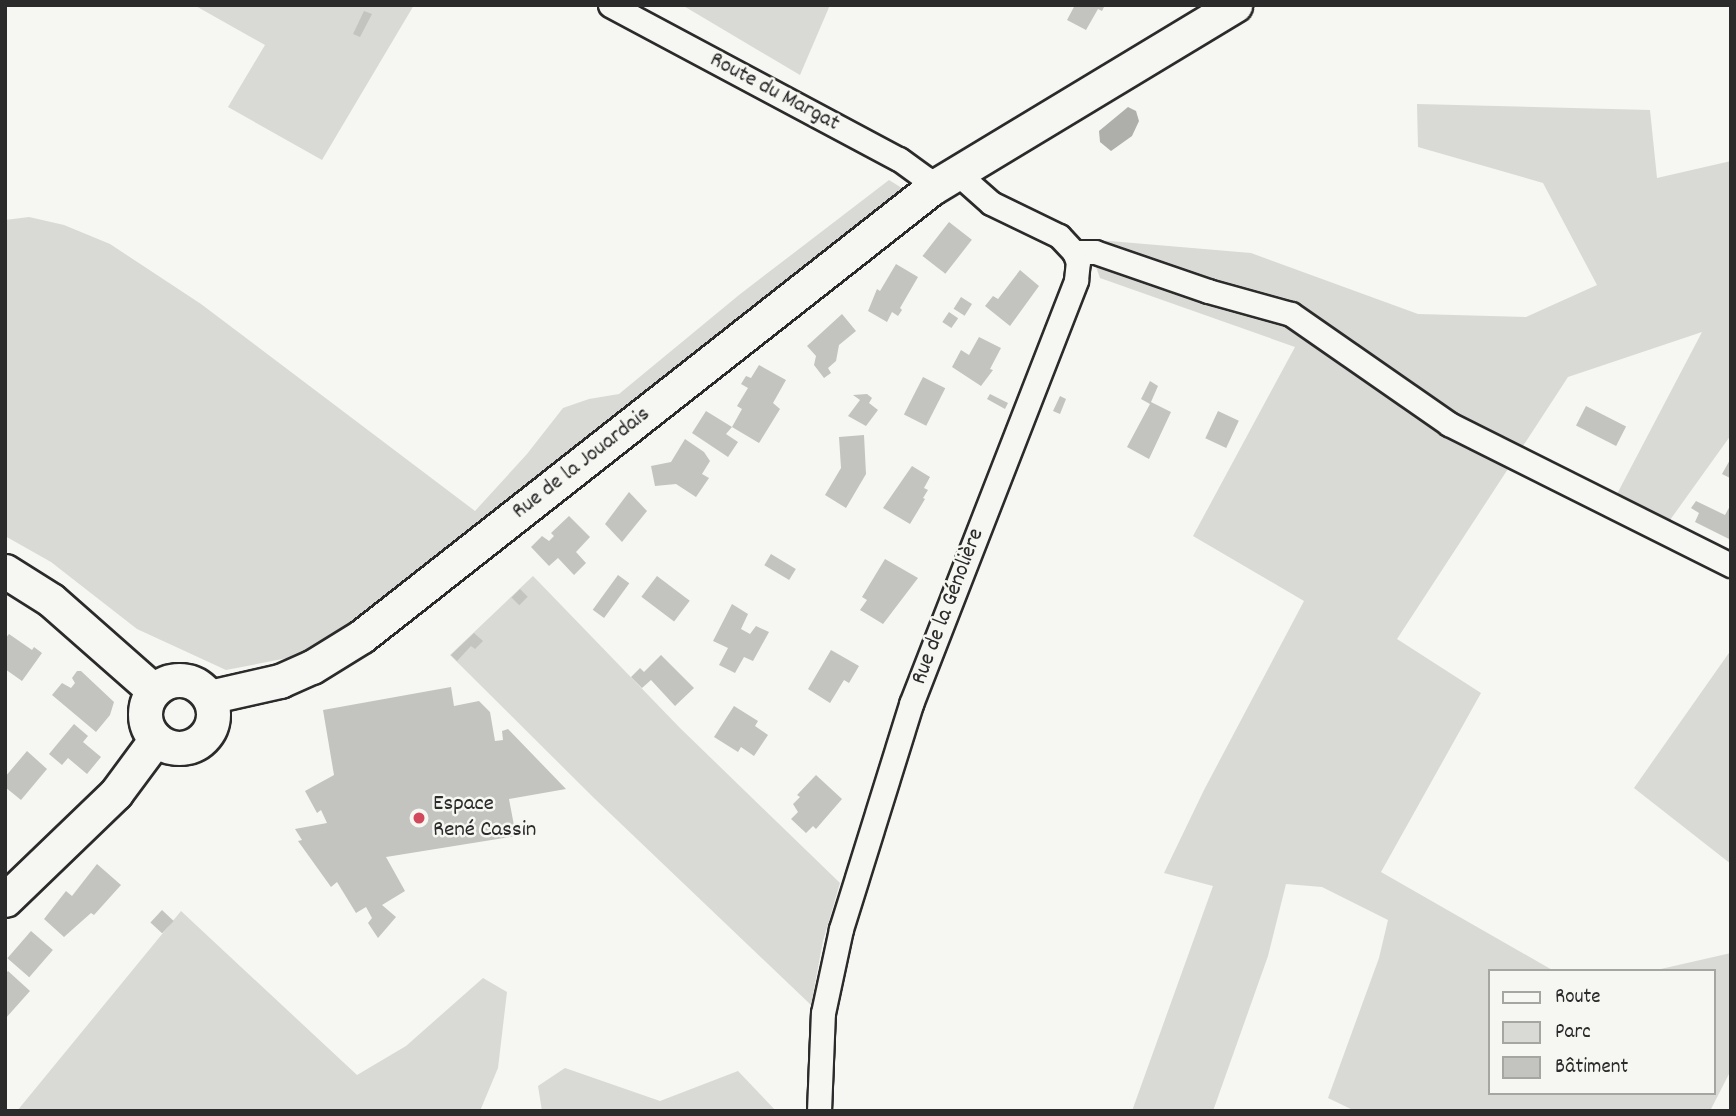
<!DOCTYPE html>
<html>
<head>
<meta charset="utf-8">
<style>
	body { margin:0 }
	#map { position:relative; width:1736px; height:1116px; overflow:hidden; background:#f6f6f2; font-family:Dekko,sans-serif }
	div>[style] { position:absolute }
	.green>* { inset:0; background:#d9d9d5 }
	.water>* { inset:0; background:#aeaeab }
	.building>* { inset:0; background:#c3c3c0; transform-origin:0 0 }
	.roads { filter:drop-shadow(2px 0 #2b2b2b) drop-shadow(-2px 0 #2b2b2b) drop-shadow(0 2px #2b2b2b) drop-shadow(0 -2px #2b2b2b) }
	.street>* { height:23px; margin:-11.5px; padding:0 11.5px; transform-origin:11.5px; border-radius:11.5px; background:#f6f6f2 }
	.secondary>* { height:33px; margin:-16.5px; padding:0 16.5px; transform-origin:16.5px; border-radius:16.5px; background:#f6f6f2 }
	.secondary>.ring { margin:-16.5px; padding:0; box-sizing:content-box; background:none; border:33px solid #f6f6f2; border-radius:50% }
	.dots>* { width:19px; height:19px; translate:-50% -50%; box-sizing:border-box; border:4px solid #f6f6f2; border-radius:50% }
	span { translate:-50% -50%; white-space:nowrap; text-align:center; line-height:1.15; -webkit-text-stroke:5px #f6f6f2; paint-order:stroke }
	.street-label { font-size:23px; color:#2b2b2b }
	.poi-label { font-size:23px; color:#2b2b2b }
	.left { translate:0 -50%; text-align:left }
	.frame { position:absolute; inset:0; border:7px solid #2b2b2b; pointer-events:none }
	.legend { position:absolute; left:1488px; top:969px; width:228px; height:126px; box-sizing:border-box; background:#f6f6f2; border:2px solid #a5a5a2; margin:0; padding:9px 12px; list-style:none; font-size:21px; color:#2b2b2b }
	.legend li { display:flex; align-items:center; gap:14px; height:35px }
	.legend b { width:35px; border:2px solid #a5a5a2 }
</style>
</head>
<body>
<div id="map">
	<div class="green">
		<div style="clip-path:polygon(194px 5px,414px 5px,322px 160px,228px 107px,265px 45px)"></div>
		<div style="clip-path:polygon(682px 5px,830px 5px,800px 75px)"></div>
		<div style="clip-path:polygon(1417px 104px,1650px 110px,1657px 178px,1731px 161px,1731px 435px,1670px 520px,1617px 494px,1702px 332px,1568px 377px,1397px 639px,1481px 693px,1381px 872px,1554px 971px,1489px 971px,1489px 1093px,1713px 1093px,1713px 971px,1652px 971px,1731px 953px,1731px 1070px,1710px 1111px,1355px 1111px,1328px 1098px,1379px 958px,1388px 920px,1322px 887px,1286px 884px,1268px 956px,1213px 1111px,1132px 1111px,1213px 886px,1164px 873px,1204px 790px,1304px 601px,1193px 536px,1295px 347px,1100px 278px,1086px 239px,1251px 253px,1418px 314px,1526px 317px,1597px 285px,1543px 183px,1418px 147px)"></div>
		<div style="clip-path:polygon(889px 180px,905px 190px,535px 489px,313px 653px,226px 670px,137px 629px,51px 562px,5px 536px,5px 220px,29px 217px,64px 225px,110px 244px,201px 304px,475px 511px,527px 454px,563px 408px,589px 399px,619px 394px,739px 295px)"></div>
		<div style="clip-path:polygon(533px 576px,680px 728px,840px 883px,823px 941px,811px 1005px,595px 799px,450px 655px)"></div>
		<div style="clip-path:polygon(1731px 650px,1731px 864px,1634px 788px)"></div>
		<div style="clip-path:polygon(181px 911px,357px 1075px,406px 1046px,483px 978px,507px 992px,498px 1068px,480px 1111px,17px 1111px)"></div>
		<div style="clip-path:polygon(565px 1068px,660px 1101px,738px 1071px,776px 1111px,542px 1111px,538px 1086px)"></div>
	</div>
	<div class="water">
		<div style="clip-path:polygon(1128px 107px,1136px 111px,1139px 121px,1132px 136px,1111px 151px,1100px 142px,1099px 131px)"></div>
	</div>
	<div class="building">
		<div style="clip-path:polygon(1075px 5px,1105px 5px,1102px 11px,1098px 9px,1086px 30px,1067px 20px)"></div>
		<div style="clip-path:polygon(364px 11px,372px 14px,360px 37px,353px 34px)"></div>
		<div style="left:949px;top:222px;width:29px;height:43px;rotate:38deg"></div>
		<div style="clip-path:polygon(896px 264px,918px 277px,900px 308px,902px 310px,898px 316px,892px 312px,887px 322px,868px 311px,877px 289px,880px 291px)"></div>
		<div style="clip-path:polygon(1020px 270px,1039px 286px,1010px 326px,985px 306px,993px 296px,998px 299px)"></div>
		<div style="left:961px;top:297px;width:13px;height:14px;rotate:32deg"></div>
		<div style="left:949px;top:312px;width:11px;height:12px;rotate:34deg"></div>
		<div style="clip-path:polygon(842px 314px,856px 331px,839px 345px,836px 361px,828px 368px,831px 373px,824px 378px,814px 365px,816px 356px,807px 346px)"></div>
		<div style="clip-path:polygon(979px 337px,1001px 348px,990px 369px,993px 370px,981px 386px,952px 367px,961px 350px,969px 355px)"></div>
		<div style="clip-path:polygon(759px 365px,786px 380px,773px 403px,780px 409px,759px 443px,732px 427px,742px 409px,737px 406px,748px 388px,741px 384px,746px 376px,751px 378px)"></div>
		<div style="left:923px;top:377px;width:25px;height:42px;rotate:27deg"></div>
		<div style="clip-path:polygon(1150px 381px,1158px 386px,1151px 402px,1171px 412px,1149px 459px,1127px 447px,1150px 404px,1141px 399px)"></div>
		<div style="clip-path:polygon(867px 394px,872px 398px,869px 403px,878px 410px,866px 426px,848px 416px,860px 400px,853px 395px)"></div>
		<div style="clip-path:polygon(990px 394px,1008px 403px,1005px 409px,987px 399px)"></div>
		<div style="clip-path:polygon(1060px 396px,1066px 399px,1060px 414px,1053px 411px)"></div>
		<div style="left:1586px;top:406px;width:45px;height:22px;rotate:27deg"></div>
		<div style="clip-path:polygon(706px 411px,732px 427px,726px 434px,738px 442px,728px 457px,692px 433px)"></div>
		<div style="left:1218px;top:411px;width:23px;height:30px;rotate:25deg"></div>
		<div style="clip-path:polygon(864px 435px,866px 474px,846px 508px,825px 495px,841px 468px,839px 437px)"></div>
		<div style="clip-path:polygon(685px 439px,704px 452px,710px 461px,702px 474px,709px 478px,696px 497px,676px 484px,655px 486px,651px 466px,671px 462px)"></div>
		<div style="clip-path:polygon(1731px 458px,1731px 476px,1730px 478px,1722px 474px)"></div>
		<div style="clip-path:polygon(912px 466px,930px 477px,924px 488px,928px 490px,923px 498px,925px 499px,910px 524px,883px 508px)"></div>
		<div style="clip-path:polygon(629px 492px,647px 511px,622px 542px,605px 524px)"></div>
		<div style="clip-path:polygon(1696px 501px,1725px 515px,1731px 504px,1731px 540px,1695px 522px,1699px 513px,1691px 508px)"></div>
		<div style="clip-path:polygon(569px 516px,590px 537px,576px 552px,586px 563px,574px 575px,558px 558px,549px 566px,531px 547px,542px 536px,549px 541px,554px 536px,551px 533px)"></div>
		<div style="left:771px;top:554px;width:29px;height:13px;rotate:31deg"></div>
		<div style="clip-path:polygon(885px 559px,918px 578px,883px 624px,860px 610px,867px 600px,862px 597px)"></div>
		<div style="left:618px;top:575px;width:14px;height:43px;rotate:36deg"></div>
		<div style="left:657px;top:576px;width:41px;height:26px;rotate:37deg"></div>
		<div style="left:520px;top:589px;width:11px;height:12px;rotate:45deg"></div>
		<div style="clip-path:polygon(732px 604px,748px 614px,741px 629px,750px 634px,756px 626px,769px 632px,753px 661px,744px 657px,735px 673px,719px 665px,728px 648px,713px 641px)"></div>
		<div style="clip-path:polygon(474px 633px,483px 641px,475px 649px,471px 646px,457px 661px,451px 655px)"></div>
		<div style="clip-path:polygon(9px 634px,32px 650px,34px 647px,42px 653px,22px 681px,5px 669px,5px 639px)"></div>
		<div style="clip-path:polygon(831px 650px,859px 666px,849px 683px,844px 680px,830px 703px,808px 689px)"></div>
		<div style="clip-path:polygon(661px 655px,694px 688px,675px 706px,651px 680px,642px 688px,631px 677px,640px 668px,644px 672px)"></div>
		<div style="clip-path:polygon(77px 671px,81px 671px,114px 702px,110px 715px,96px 732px,52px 695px,62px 683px,71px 688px,75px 683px,72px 678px)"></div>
		<div style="clip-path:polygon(451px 687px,454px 706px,479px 701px,490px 712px,495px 741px,503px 740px,502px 731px,508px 729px,566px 789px,509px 799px,516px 836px,386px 857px,405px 891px,382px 905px,396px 917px,378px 938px,368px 923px,372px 918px,366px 907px,356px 913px,337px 882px,331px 887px,298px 841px,302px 840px,295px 829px,327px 823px,321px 810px,317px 813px,305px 791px,334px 775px,323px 710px)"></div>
		<div style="clip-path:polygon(734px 706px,758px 721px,755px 726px,768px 735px,754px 756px,741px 747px,738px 752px,714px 737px)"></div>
		<div style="clip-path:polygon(74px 724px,88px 736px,83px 742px,101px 757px,87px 774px,68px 758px,62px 765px,49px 754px)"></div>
		<div style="clip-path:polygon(27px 751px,47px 769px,21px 800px,5px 787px,5px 777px)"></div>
		<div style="clip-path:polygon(816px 775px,842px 799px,816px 829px,813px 826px,806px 833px,791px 819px,798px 812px,793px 804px,800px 797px,797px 795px)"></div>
		<div style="clip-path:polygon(97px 864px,121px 885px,94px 915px,91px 913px,64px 937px,44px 919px,66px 891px,72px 896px)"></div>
		<div style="left:162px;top:910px;width:16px;height:17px;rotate:43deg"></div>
		<div style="left:31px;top:931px;width:29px;height:36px;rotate:41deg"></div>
		<div style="clip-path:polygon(8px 971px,30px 991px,5px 1019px,5px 974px)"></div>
	</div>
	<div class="roads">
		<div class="street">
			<div style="left:610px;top:5px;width:327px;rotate:28.1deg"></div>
			<div style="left:899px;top:159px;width:34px;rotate:36deg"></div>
			<div style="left:927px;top:179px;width:10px;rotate:61deg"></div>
			<div style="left:1074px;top:252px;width:21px"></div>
			<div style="left:1095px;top:252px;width:120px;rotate:19deg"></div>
			<div style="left:1208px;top:291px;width:86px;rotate:15.5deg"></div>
			<div style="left:1291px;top:314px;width:193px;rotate:34.8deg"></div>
			<div style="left:1449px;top:424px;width:315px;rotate:26.6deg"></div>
			<div style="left:819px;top:1111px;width:98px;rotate:-87.7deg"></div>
			<div style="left:823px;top:1013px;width:86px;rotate:-77.9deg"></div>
			<div style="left:841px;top:929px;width:236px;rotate:-72.7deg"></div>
			<div style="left:911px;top:704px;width:455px;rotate:-68.7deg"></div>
			<div style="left:1076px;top:280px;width:18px;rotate:-84deg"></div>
			<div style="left:1078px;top:262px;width:11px;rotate:-112deg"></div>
			<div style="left:1074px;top:252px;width:22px;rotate:-133deg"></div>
			<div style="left:1059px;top:236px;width:76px;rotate:-154.1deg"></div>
			<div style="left:991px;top:203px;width:45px;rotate:-138.6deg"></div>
		</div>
		<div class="secondary">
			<div style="left:5px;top:571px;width:54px;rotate:32.2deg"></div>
			<div style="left:51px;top:600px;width:136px;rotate:41.4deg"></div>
			<div class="ring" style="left:145px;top:680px;width:35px;height:35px"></div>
			<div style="left:209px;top:697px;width:73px;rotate:-12.7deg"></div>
			<div style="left:280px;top:681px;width:35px;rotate:-24deg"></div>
			<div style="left:312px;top:667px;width:59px;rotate:-31.8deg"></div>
			<div style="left:362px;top:636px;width:725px;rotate:-38.17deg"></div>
			<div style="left:932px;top:188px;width:354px;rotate:-31.1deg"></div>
			<div style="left:5px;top:900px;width:154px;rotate:-43.9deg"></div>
			<div style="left:116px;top:793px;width:67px;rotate:-53.5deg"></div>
		</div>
	</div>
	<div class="dots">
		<div style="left:419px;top:818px;background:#d1495b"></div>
	</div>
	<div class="street-label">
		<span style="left:774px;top:93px;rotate:28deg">Route du Margat</span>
		<span style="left:582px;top:464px;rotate:-38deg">Rue de la Jouardais</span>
		<span style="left:949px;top:607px;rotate:-69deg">Rue de la Génolière</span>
	</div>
	<div class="poi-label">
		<span class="left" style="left:433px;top:818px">Espace<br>René Cassin</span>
	</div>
	<div class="frame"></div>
	<ul class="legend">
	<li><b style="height:9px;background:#f6f6f2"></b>Route</li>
	<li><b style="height:19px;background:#d9d9d5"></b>Parc</li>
	<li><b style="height:19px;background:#c3c3c0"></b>Bâtiment</li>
	</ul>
</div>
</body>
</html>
